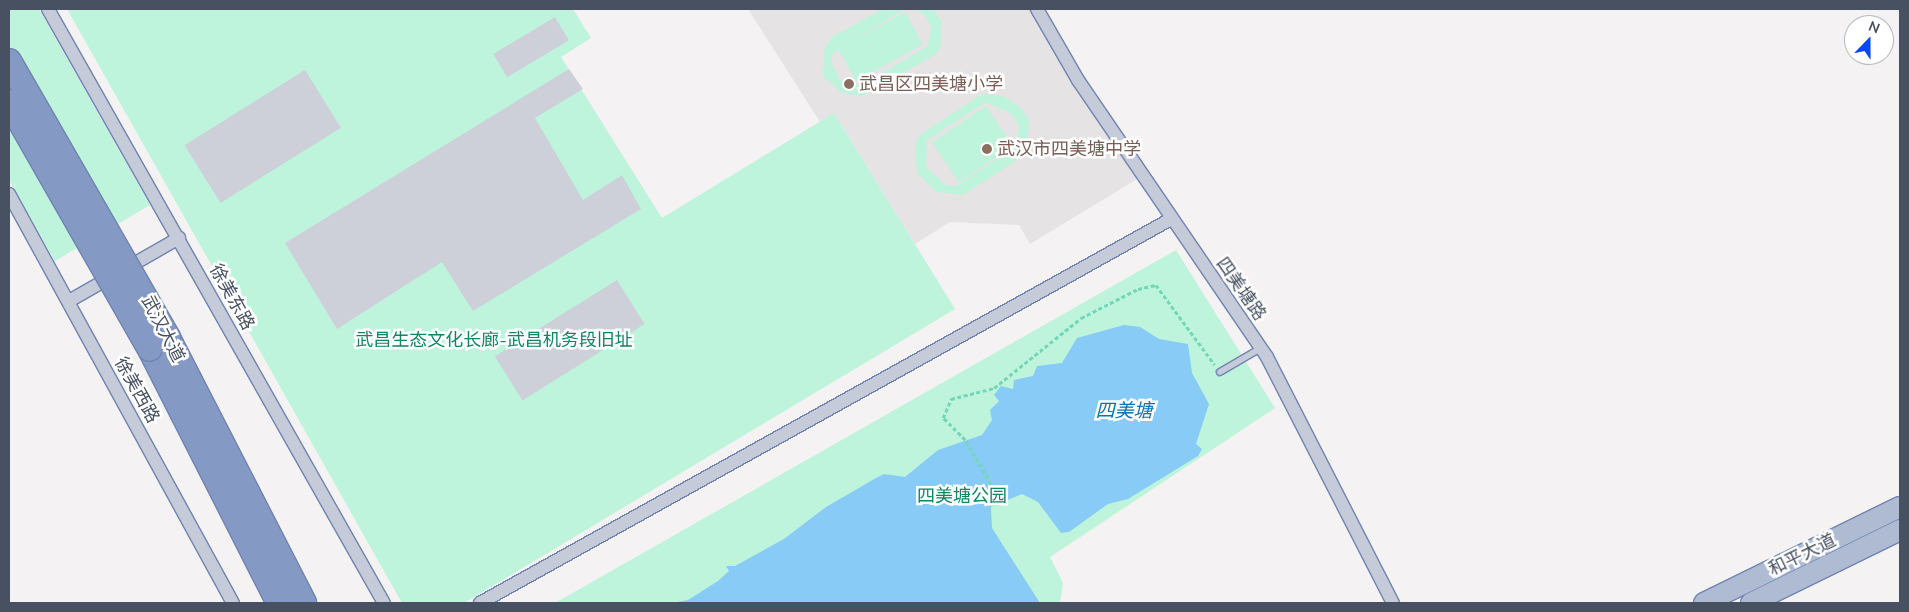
<!DOCTYPE html>
<html>
<head>
<meta charset="utf-8">
<style>
	body { margin:0 }
	#map { position:relative; width:1909px; height:612px; overflow:hidden; background:#f4f2f2; font-family:Mulish,"Noto Sans SC",sans-serif }
	div>[style] { position:absolute }
	.education>* { inset:0; background:#e5e3e4 }
	.green>* { inset:0; background:#bef4dc; transform-origin:0 0 }
	.water>* { inset:0; background:#87cbf6 }
	.building>* { inset:0; background:#cdd0d8; transform-origin:0 0 }
	.path>* { height:2.5px; margin-top:-1.25px; transform-origin:0; background:repeating-linear-gradient(90deg,#71d7b7 0 4px,transparent 0 6.5px) }
	.roads { filter:drop-shadow(1px 0 #7084b1) drop-shadow(-1px 0 #7084b1) drop-shadow(0 1px #7084b1) drop-shadow(0 -1px #7084b1) }
	.lane>* { height:6px; margin:-3px; padding:0 3px; transform-origin:3px; border-radius:3px; background:#c5cbd8 }
	.street>* { height:12px; margin:-6px; padding:0 6px; transform-origin:6px; border-radius:6px; background:#c5cbd8 }
	.primary>* { height:20px; margin:-10px; padding:0 10px; transform-origin:10px; border-radius:10px; background:#afbbd3 }
	.highway>* { height:24px; margin:-12px; padding:0 12px; transform-origin:12px; border-radius:12px; background:#8599c5 }
	.bridges { filter:drop-shadow(1px 0 #7084b1) drop-shadow(-1px 0 #7084b1) drop-shadow(0 1px #7084b1) drop-shadow(0 -1px #7084b1) }
	.highway-bridge>* { height:24px; margin:-12px; padding:0 12px; transform-origin:12px; border-radius:12px; background:#8599c5 }
	.dots>* { width:14px; height:14px; translate:-50% -50%; box-sizing:border-box; border:2px solid #fff; border-radius:50% }
	span { translate:-50% -50%; white-space:nowrap; text-align:center; line-height:1.15; -webkit-text-stroke:5px #fff; paint-order:stroke }
	.education-label { font-size:18px; color:#785e54 }
	.left { translate:0 -50%; text-align:left }
	.street-label { font-size:18px; color:#475162 }
	.park-label { font-size:18px; color:#0e8760 }
	.water-label { font-size:19px; color:#0073bc; font-style:italic }
	.frame { position:absolute; inset:0; border:10px solid #475162; pointer-events:none }
	.north { position:absolute; left:1844px; top:15px; width:50px; height:50px; box-sizing:border-box; background:#fff; border:1px solid #b5b9c0; border-radius:50%; rotate:22deg; font-size:14px; font-weight:700; line-height:20px; text-align:center; color:#475162 }
	.north::after { content:''; display:block; margin:auto; width:18px; height:22px; background:#0746f9; clip-path:polygon(50% 0,100% 100%,50% 72%,0 100%) }
</style>
</head>
<body>
<div id="map">
	<div class="education">
		<div style="clip-path:polygon(748px 9px,1030px 9px,1137px 179px,1030px 244px,1019px 225px,950px 222px,915px 244px,834px 113px,820px 122px)"></div>
	</div>
	<div class="green">
		<div style="clip-path:polygon(9px 9px,39px 9px,150px 205px,55px 261px,9px 180px)"></div>
		<div style="clip-path:polygon(67px 9px,573px 9px,591px 38px,561px 57px,662px 218px,834px 113px,955px 309px,464px 603px,402px 603px)"></div>
		<div style="clip-path:polygon(evenodd,883px 9px,933px 9px,941px 20px,941px 45px,936px 54px,863px 96px,842px 93px,823px 76px,825px 47px,832px 37px,883px 9px,903px 10px,917px 10px,927px 18px,931px 27px,928px 46px,862px 85px,850px 85px,839px 79px,831px 62px,833px 53px,903px 10px)"></div>
		<div style="left:905px;top:12px;width:37px;height:76px;rotate:61deg"></div>
		<div style="clip-path:polygon(evenodd,982px 94px,1003px 96px,1021px 108px,1029px 120px,1027px 146px,1020px 158px,963px 195px,937px 192px,917px 173px,915px 144px,921px 134px,982px 94px,986px 102px,1012px 114px,1019px 126px,1016px 146px,956px 186px,947px 186px,926px 167px,927px 140px,986px 102px)"></div>
		<div style="left:986px;top:106px;width:48px;height:65px;rotate:56deg"></div>
		<div style="clip-path:polygon(1176px 250px,1275px 408px,1050px 557px,1063px 583px,1060px 603px,555px 603px)"></div>
	</div>
	<div class="water">
		<div style="clip-path:polygon(1124px 325px,1140px 327px,1159px 339px,1188px 344px,1192px 373px,1209px 404px,1196px 444px,1202px 449px,1198px 456px,1128px 499px,1108px 504px,1069px 532px,1061px 533px,1038px 502px,1022px 494px,991px 507px,992px 528px,1040px 603px,672px 603px,688px 600px,718px 581px,729px 571px,726px 566px,735px 566px,784px 539px,826px 507px,876px 478px,884px 474px,905px 477px,938px 450px,982px 435px,992px 420px,990px 410px,999px 401px,994px 395px,1001px 386px,1013px 389px,1014px 380px,1033px 376px,1037px 366px,1062px 363px,1077px 338px)"></div>
	</div>
	<div class="building">
		<div style="left:555px;top:17px;width:27px;height:72px;rotate:59deg"></div>
		<div style="clip-path:polygon(569px 69px,583px 89px,535px 118px,583px 200px,622px 175px,641px 209px,473px 311px,442px 262px,337px 329px,285px 243px)"></div>
		<div style="left:305px;top:70px;width:68px;height:142px;rotate:58deg"></div>
		<div style="left:617px;top:280px;width:52px;height:144px;rotate:58deg"></div>
	</div>
	<div class="path">
		<div style="left:1001px;top:501px;width:71px;rotate:-120.5deg"></div>
		<div style="left:965px;top:440px;width:31px;rotate:-135deg"></div>
		<div style="left:943px;top:418px;width:21px;rotate:-67deg"></div>
		<div style="left:951px;top:399px;width:44px;rotate:-14.3deg"></div>
		<div style="left:994px;top:388px;width:112px;rotate:-38.8deg"></div>
		<div style="left:1081px;top:318px;width:64px;rotate:-27deg"></div>
		<div style="left:1138px;top:289px;width:18px;rotate:-13deg"></div>
		<div style="left:1156px;top:285px;width:99px;rotate:53.6deg"></div>
	</div>
	<div class="roads">
		<div class="lane">
			<div style="left:1220px;top:372px;width:48px;rotate:-30.3deg"></div>
		</div>
		<div class="street">
			<div style="left:48px;top:9px;width:682px;rotate:60.51deg"></div>
			<div style="left:1037px;top:9px;width:82px;rotate:60deg"></div>
			<div style="left:1078px;top:80px;width:335px;rotate:55.7deg"></div>
			<div style="left:1267px;top:357px;width:276px;rotate:62.9deg"></div>
			<div style="left:9px;top:194px;width:466px;rotate:61.3deg"></div>
			<div style="left:69px;top:301px;width:127px;rotate:-29.8deg"></div>
			<div style="left:480px;top:603px;width:791px;rotate:-29.06deg"></div>
		</div>
		<div class="primary">
			<div style="left:1704px;top:603px;width:218px;rotate:-26.1deg"></div>
			<div style="left:1751px;top:603px;width:166px;rotate:-26.1deg"></div>
		</div>
		<div class="highway">
			<div style="left:168px;top:338px;width:298px;rotate:62.8deg"></div>
			<div style="left:150px;top:349px;width:285px;rotate:63.1deg"></div>
		</div>
	</div>
	<div class="bridges">
		<div class="highway-bridge">
			<div style="left:9px;top:61px;width:319px;rotate:60.1deg"></div>
			<div style="left:9px;top:102px;width:284px;rotate:60.3deg"></div>
		</div>
	</div>
	<div class="dots">
		<div style="left:849px;top:84px;background:#8d6e63"></div>
		<div style="left:987px;top:149px;background:#8d6e63"></div>
	</div>
	<div class="education-label">
		<span class="left" style="left:859px;top:84px">武昌区四美塘小学</span>
		<span class="left" style="left:997px;top:149px">武汉市四美塘中学</span>
	</div>
	<div class="street-label">
		<span style="left:1241px;top:289px;rotate:55deg">四美塘路</span>
		<span style="left:232px;top:297px;rotate:61deg">徐美东路</span>
		<span style="left:163px;top:329px;rotate:63deg">武汉大道</span>
		<span style="left:137px;top:390px;rotate:61deg">徐美西路</span>
		<span style="left:1802px;top:555px;rotate:-26deg">和平大道</span>
	</div>
	<div class="park-label">
		<span style="left:494px;top:340px">武昌生态文化长廊-武昌机务段旧址</span>
		<span style="left:962px;top:496px">四美塘公园</span>
	</div>
	<div class="water-label">
		<span style="left:1124px;top:411px">四美塘</span>
	</div>
	<div class="frame"></div>
	<div class="north">N</div>
</div>
</body>
</html>
